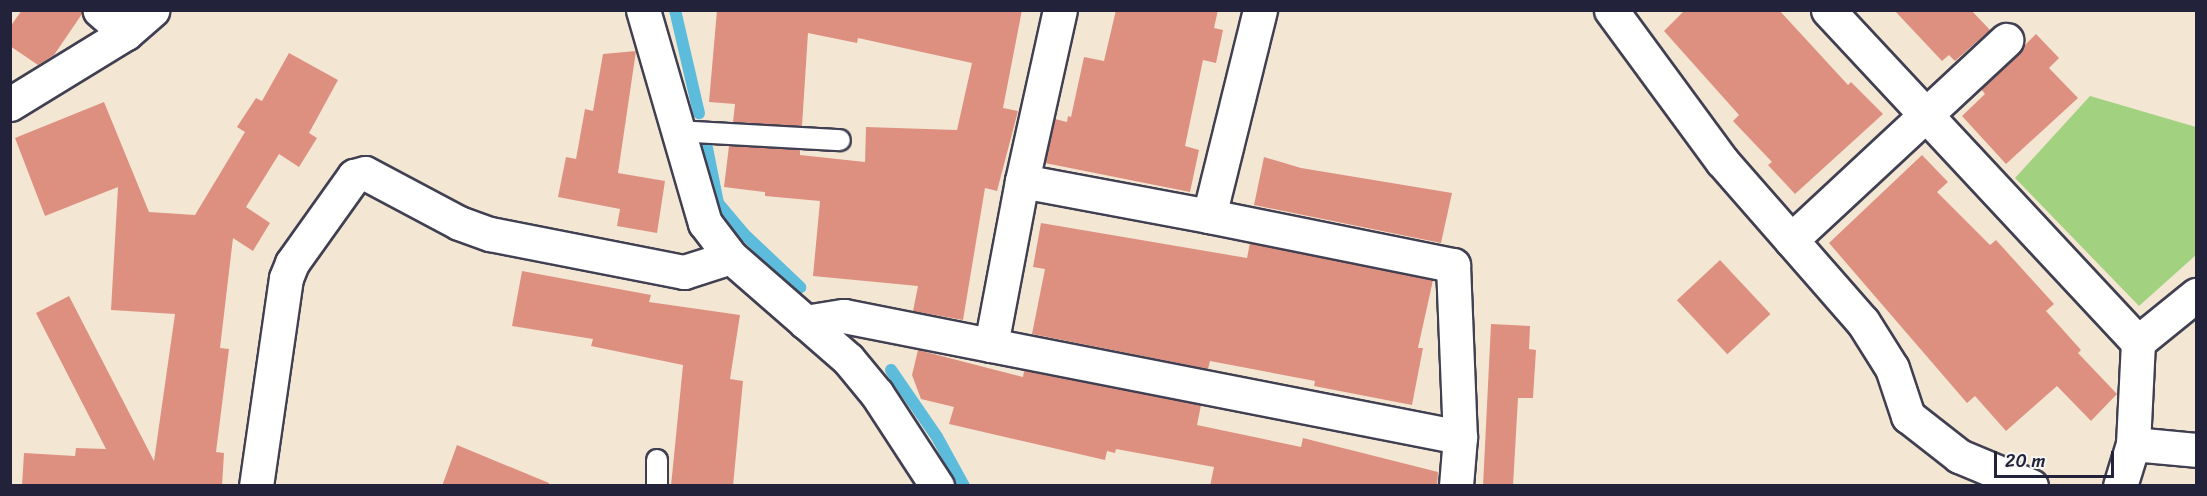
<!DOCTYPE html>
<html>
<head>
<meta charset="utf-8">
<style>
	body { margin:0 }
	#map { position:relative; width:2207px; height:496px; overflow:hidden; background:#f3e7d4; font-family:Sriracha,sans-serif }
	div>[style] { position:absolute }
	.green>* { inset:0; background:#a2d17f }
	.stream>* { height:12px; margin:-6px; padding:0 6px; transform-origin:6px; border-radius:6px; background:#5dbcdb }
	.building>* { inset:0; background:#de9080; transform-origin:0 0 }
	.roads { filter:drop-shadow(2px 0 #414052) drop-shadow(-2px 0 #414052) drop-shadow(0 2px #414052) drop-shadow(0 -2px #414052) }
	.lane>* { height:20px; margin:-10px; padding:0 10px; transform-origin:10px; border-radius:10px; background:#fff }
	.street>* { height:33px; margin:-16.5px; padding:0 16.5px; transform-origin:16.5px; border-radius:16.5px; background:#fff }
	span { translate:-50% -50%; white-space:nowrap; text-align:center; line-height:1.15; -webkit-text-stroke:5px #f6f6f2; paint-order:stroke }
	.frame { position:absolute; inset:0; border:12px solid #22223b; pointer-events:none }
	.scale { position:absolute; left:1994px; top:451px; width:120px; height:27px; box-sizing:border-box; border:3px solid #22223b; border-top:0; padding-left:8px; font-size:18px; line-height:21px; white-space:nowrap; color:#22223b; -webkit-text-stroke:4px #f6f6f2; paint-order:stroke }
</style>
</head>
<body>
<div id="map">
	<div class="green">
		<div style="clip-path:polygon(2090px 96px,2196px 127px,2196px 255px,2139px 306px,2015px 178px)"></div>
	</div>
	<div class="stream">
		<div style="left:675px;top:10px;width:106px;rotate:76.9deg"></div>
		<div style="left:707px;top:148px;width:56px;rotate:78.7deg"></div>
		<div style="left:718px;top:203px;width:39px;rotate:50deg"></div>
		<div style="left:743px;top:233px;width:79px;rotate:43.5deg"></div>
		<div style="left:891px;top:370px;width:81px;rotate:55.5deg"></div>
		<div style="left:937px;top:437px;width:56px;rotate:61.1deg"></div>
	</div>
	<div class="building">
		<div style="clip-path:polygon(22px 10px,82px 10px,82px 14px,54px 55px,38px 65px,10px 46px,10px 27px)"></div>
		<div style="clip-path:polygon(717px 10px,1022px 10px,1003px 108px,1018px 111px,997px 191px,985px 188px,963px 320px,913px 311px,918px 286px,813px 276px,820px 201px,765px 196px,765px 192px,724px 187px,729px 146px,800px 150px,800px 155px,865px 162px,866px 127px,957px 130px,972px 63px,858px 38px,857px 43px,808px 33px,802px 126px,733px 122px,735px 104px,709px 102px)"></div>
		<div style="clip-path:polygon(1116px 10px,1218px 10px,1214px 28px,1223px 30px,1216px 63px,1203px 60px,1185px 146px,1199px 150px,1190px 192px,1045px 163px,1055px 119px,1067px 122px,1068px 116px,1071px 117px,1084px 57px,1104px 61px)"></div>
		<div style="clip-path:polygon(1685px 10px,1779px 10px,1848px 85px,1851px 82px,1883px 114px,1795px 194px,1768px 165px,1772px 162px,1733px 121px,1739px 115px,1664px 31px)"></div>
		<div style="clip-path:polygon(1894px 10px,1971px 10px,1990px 30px,1955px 61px,1949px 55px,1942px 61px)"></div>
		<div style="clip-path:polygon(2036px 34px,2059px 58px,2049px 68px,2078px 98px,2006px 164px,1962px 116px,1985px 94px,1981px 89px)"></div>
		<div style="clip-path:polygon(636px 51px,618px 173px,665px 181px,657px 233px,617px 226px,620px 209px,558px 197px,566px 157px,576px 159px,585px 109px,593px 111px,603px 54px)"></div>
		<div style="clip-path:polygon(289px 53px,338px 80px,309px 133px,317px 138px,299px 167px,279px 154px,246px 207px,270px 223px,253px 251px,233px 238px,220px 348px,229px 349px,216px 452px,224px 453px,222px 486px,22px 486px,24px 453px,75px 456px,76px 448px,106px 449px,36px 313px,69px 296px,154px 461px,175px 314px,111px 310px,118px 187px,45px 216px,15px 138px,104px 102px,149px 212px,195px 215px,245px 132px,237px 127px,256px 98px,262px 101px)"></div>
		<div style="clip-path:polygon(1922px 155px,1948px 182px,1937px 192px,1990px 245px,1996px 240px,2054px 304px,2046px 311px,2081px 350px,2078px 353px,2117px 394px,2091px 421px,2057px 386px,2006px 431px,1975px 396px,1967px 403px,1829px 243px)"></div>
		<div style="clip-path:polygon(1264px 157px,1301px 168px,1452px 193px,1441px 243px,1254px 205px)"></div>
		<div style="clip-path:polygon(1041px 223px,1247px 258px,1250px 243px,1433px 280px,1418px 348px,1423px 348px,1412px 405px,1314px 386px,1315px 381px,1210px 361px,1208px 369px,1032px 334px,1045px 269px,1033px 267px)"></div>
		<div style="left:1720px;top:260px;width:74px;height:59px;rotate:47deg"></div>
		<div style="clip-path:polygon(522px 271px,651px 295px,649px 302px,740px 315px,730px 379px,743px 381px,733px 486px,671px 486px,683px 365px,591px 346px,593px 339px,512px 326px)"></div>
		<div style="clip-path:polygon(1491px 324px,1530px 326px,1529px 349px,1536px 350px,1533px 398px,1518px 398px,1513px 486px,1483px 486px)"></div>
		<div style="clip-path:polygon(918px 350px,1023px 377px,1024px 371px,1201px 405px,1197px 425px,1301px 447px,1303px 438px,1438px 472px,1437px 486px,1210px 486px,1214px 467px,1116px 449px,1115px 453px,1107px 451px,1105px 460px,949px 424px,954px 407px,921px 399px,912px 375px)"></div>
		<div style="clip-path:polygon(457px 445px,549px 483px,549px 486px,442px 486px)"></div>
	</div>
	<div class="roads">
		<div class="lane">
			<div style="left:677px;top:131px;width:163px;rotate:3.2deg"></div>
			<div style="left:657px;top:460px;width:26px;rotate:90deg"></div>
		</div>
		<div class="street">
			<div style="left:643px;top:10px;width:222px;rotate:73.8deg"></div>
			<div style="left:705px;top:223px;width:43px;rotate:52.6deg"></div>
			<div style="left:731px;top:257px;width:155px;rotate:41.1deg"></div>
			<div style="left:848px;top:359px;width:45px;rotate:50.4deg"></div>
			<div style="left:877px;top:394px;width:110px;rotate:56.9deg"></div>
			<div style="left:1260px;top:10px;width:212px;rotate:103.9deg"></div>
			<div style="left:1209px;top:216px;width:249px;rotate:11.4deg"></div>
			<div style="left:1453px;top:265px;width:172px;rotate:87.7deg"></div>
			<div style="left:1460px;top:437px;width:49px;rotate:94.7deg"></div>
			<div style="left:1611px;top:10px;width:187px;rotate:53.7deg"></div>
			<div style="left:1722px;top:161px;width:214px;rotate:48.8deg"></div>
			<div style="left:1863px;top:322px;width:54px;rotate:57.8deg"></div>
			<div style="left:1892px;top:368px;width:51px;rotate:71.6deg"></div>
			<div style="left:1908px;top:416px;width:65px;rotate:38.1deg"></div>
			<div style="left:1959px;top:456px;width:78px;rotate:22.6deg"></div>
			<div style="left:1828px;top:10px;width:454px;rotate:47deg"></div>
			<div style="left:2138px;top:342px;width:102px;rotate:92.8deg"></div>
			<div style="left:2133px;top:444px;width:44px;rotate:107.2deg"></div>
			<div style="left:126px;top:33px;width:35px;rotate:-41deg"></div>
			<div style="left:10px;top:104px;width:136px;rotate:-31.5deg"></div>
			<div style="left:126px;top:33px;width:35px;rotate:-139deg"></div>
			<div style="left:1022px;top:181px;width:190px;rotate:10.6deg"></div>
			<div style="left:1791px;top:240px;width:294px;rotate:-42.9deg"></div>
			<div style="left:805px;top:322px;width:39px;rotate:-9deg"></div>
			<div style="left:844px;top:316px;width:150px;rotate:11.2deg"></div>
			<div style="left:991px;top:345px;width:167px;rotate:-79.3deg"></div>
			<div style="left:1022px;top:181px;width:175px;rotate:-77.5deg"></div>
			<div style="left:2138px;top:342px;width:75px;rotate:-39deg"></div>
			<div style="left:991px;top:345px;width:478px;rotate:11.1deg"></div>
			<div style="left:2133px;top:444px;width:63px;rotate:5.4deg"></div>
			<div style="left:256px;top:486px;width:210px;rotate:-81.8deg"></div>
			<div style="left:286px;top:278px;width:16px;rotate:-68deg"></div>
			<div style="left:292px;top:263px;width:107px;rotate:-54.5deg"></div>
			<div style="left:354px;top:176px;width:11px;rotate:-15deg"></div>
			<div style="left:365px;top:173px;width:106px;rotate:28deg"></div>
			<div style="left:459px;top:223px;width:33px;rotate:20deg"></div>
			<div style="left:490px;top:234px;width:198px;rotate:11.1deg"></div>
			<div style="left:684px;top:272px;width:49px;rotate:-17.7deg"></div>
		</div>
	</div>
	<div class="frame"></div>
	<div class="scale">20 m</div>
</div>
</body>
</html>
